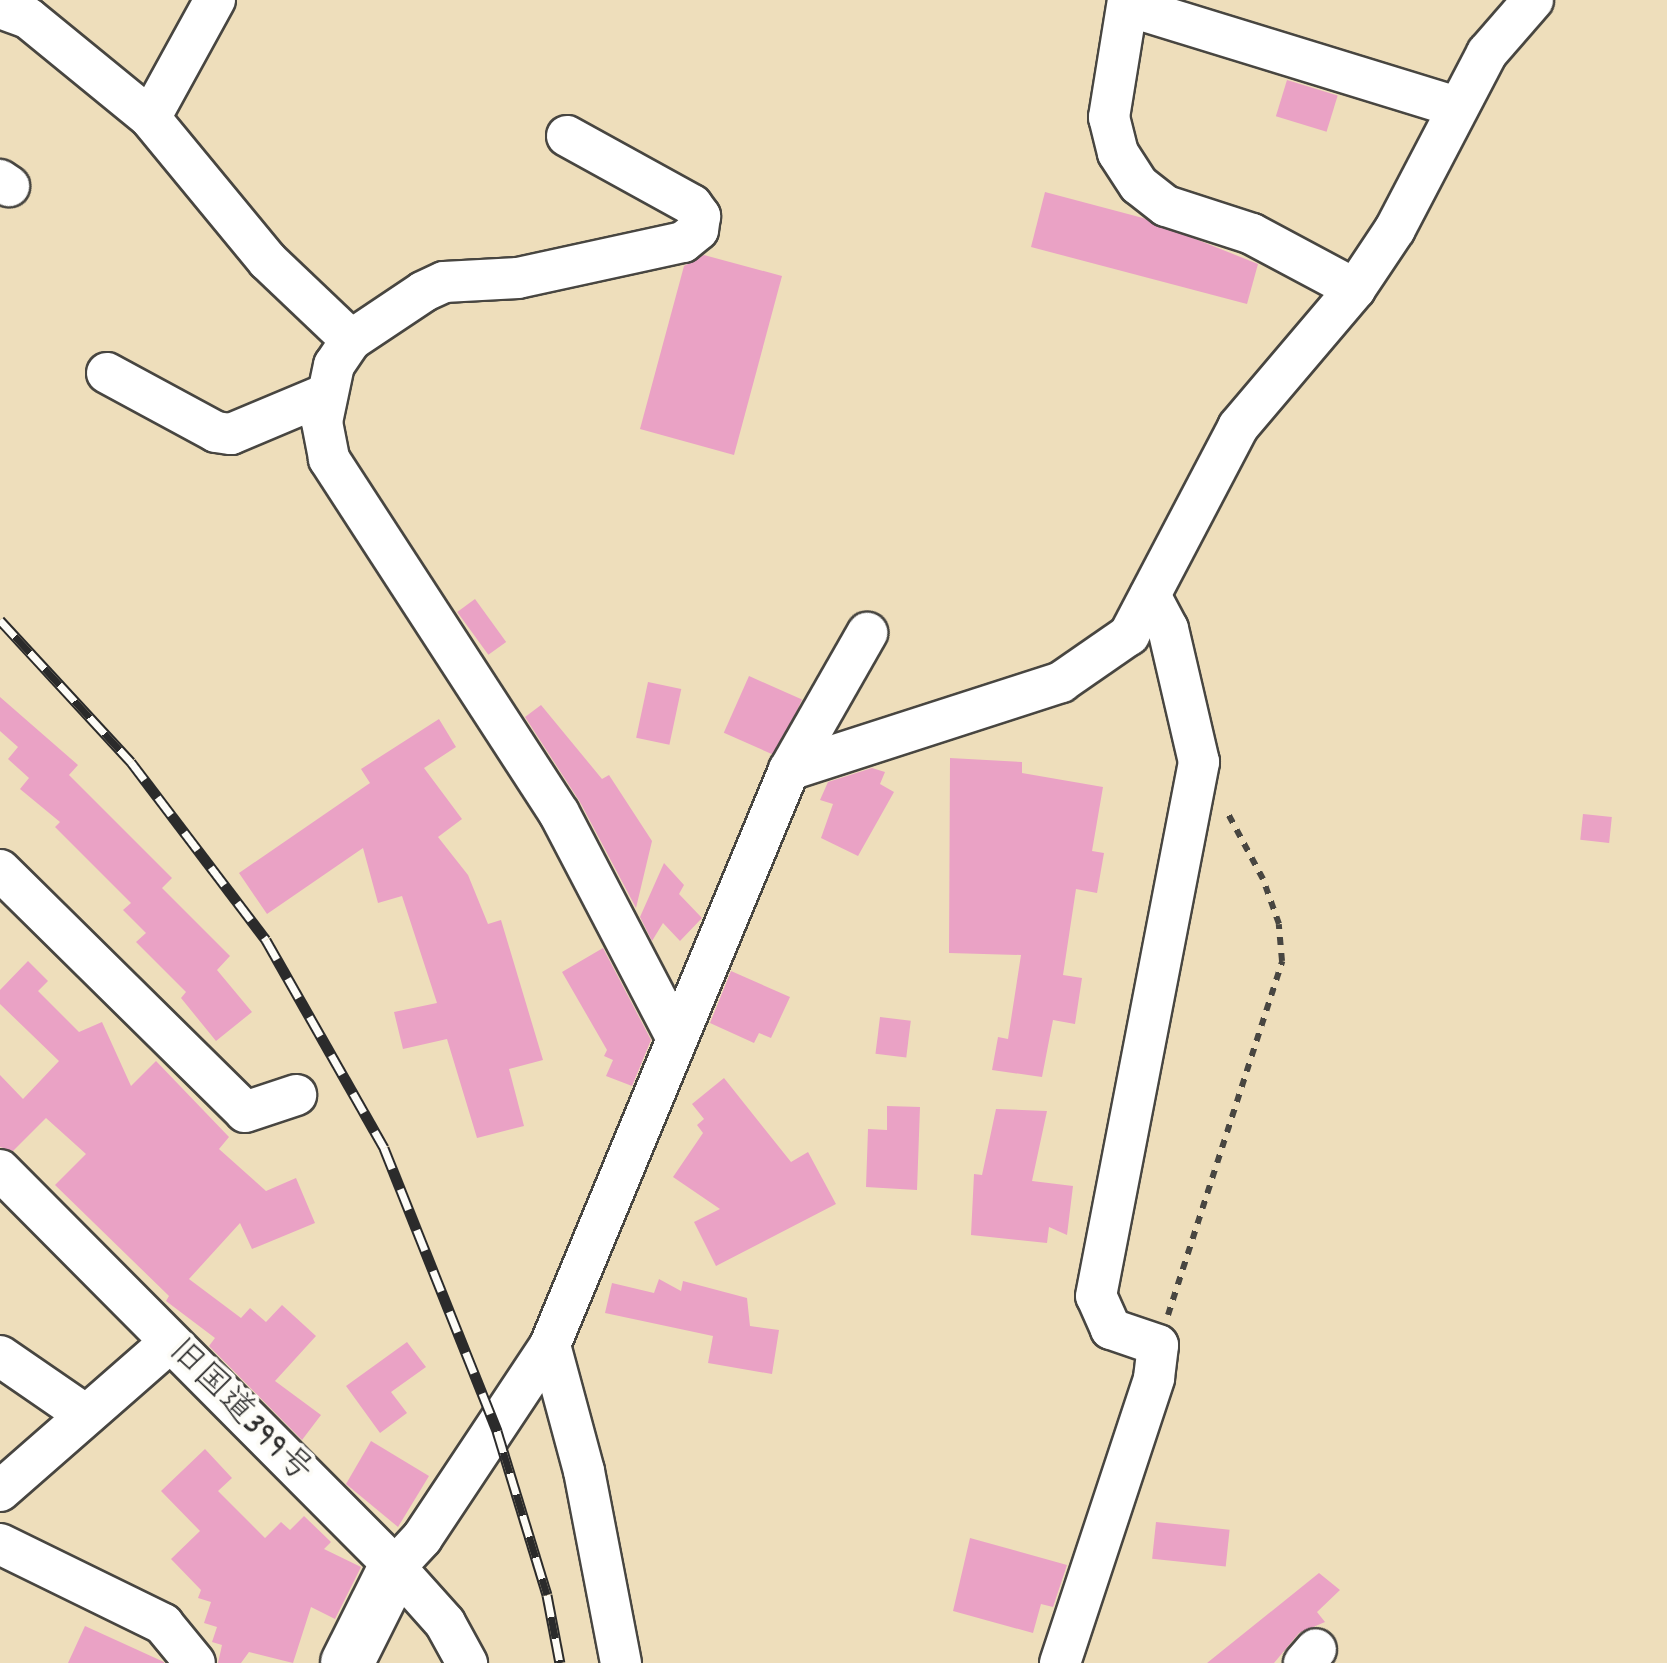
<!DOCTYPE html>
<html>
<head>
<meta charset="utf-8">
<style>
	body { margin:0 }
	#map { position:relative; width:1667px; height:1663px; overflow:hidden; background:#eedebb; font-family:Dekko,"Klee One",sans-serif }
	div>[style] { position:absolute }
	.building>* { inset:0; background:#eaa2c5; transform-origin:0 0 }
	.path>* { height:6px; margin-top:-3px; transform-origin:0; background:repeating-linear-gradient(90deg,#484641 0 8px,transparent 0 16px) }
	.roads { filter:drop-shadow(2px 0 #484641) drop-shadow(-2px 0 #484641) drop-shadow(0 2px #484641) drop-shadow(0 -2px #484641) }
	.minor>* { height:40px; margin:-20px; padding:0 20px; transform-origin:20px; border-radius:20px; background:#fff }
	.major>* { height:52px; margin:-26px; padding:0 26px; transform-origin:26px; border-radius:26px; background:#fff }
	.rail>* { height:11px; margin-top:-5.5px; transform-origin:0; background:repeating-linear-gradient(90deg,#fdfcf7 0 22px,#2b2b2b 0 44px); box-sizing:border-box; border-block:2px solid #2b2b2b }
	span { translate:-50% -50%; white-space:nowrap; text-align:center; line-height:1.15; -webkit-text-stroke:8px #fdfcf7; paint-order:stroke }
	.street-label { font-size:35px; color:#2b2b2b }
</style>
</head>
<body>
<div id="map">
	<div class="building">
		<div style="left:1287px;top:80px;width:53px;height:38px;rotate:17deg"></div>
		<div style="clip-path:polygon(1045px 192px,1143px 218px,1258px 264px,1247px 304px,1031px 247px)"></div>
		<div style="clip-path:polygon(704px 255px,782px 276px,734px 455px,640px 429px,684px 266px)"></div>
		<div style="left:475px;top:599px;width:53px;height:22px;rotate:54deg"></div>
		<div style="left:749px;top:676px;width:58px;height:62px;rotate:24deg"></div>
		<div style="left:648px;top:682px;width:34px;height:57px;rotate:12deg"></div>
		<div style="clip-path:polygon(0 697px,78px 765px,69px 775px,172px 878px,162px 888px,230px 956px,217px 970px,252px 1012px,216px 1041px,181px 998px,186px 992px,136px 942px,146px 933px,123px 910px,131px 903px,55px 827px,60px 822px,20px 789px,29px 778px,8px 759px,18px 747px,0 731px)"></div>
		<div style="clip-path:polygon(541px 705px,602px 779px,609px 775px,652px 841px,636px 908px,580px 802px,525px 717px)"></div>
		<div style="clip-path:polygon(439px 719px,456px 747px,424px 768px,462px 819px,438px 837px,468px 875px,488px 924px,501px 920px,543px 1060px,509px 1069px,524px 1126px,477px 1138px,447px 1039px,403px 1049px,394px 1012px,437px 1003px,402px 896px,378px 903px,363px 848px,267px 914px,239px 873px,370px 783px,361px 769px)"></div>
		<div style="clip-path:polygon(950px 758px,1022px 762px,1022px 773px,1103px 787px,1092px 851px,1104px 853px,1097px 893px,1076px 889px,1063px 975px,1082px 978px,1075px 1024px,1053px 1020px,1042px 1077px,992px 1070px,998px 1037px,1008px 1039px,1021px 955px,949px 953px)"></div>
		<div style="clip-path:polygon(872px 768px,885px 772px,880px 784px,894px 792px,858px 856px,821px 838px,833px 804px,820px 800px,828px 782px)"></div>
		<div style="left:1583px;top:814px;width:29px;height:26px;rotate:6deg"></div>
		<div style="clip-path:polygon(664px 863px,684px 885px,679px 894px,702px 918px,680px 941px,663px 923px,652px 941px,640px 917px)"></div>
		<div style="clip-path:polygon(603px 948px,651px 1040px,632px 1086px,606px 1076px,613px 1060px,604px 1056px,607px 1050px,562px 972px)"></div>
		<div style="clip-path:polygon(28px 961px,48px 981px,38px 991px,79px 1032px,102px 1022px,131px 1086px,156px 1061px,229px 1137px,219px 1149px,266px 1191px,296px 1178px,315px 1223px,252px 1249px,240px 1223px,189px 1279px,241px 1318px,250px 1308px,266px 1322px,282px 1305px,316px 1336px,275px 1381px,321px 1415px,302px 1440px,209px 1346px,215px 1338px,166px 1301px,169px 1296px,55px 1185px,86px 1154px,46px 1118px,13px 1151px,0 1147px,0 1075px,23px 1099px,59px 1061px,0 1004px,0 990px)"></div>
		<div style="clip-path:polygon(731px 971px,790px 997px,771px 1038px,759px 1033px,754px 1043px,710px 1023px)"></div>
		<div style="left:880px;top:1017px;width:31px;height:37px;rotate:7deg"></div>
		<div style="clip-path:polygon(724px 1078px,791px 1162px,808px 1152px,836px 1204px,716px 1266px,694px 1222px,720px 1209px,673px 1177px,703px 1133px,697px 1125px,704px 1119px,692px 1104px)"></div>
		<div style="clip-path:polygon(887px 1106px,920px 1107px,917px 1190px,866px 1187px,868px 1129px,887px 1130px)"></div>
		<div style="clip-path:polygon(996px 1109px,1047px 1111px,1032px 1181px,1073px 1186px,1067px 1235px,1049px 1227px,1047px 1243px,971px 1235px,974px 1174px,982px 1175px)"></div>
		<div style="clip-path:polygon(659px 1279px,681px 1291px,683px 1281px,747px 1298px,750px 1326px,779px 1330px,772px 1374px,708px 1363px,713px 1336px,605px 1313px,612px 1283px,654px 1293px)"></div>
		<div style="clip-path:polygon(407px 1342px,426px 1367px,391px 1392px,407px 1413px,380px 1433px,346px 1386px)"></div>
		<div style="clip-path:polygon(371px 1441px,429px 1476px,398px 1527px,346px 1484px)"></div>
		<div style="clip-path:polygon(205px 1449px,232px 1478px,218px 1491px,265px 1538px,281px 1522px,290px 1530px,304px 1516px,331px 1542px,324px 1549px,361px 1567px,335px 1619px,311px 1607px,293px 1663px,249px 1652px,241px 1663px,218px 1663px,222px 1645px,212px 1642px,217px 1627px,204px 1623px,211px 1602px,198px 1598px,201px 1590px,171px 1559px,200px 1531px,161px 1491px)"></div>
		<div style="left:1156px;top:1522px;width:74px;height:37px;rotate:6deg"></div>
		<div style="clip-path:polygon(970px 1538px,1067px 1565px,1053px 1607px,1041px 1604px,1033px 1633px,953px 1611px)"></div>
		<div style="clip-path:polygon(1319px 1573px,1340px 1590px,1317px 1612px,1325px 1622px,1299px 1633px,1274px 1663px,1207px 1663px)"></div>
		<div style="clip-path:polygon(85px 1626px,164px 1662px,164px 1663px,68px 1663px)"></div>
	</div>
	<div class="path">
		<div style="left:1168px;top:1315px;width:372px;rotate:-72.1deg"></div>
		<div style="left:1282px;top:961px;width:37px;rotate:-95deg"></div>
		<div style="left:1279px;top:924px;width:48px;rotate:-109.6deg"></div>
		<div style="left:1263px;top:879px;width:76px;rotate:-118.2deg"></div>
	</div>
	<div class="roads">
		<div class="minor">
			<div style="left:1128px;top:0;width:119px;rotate:99.2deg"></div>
			<div style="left:1109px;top:117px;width:37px;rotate:76deg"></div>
			<div style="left:1118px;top:153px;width:38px;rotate:57deg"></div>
			<div style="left:1139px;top:185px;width:34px;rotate:38deg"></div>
			<div style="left:1166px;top:206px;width:90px;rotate:18deg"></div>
			<div style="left:1252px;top:234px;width:117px;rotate:28.1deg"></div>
			<div style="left:1128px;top:6px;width:343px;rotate:17.1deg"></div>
			<div style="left:0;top:8px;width:30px;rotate:20deg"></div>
			<div style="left:28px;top:18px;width:158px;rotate:39.3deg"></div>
			<div style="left:150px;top:118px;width:185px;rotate:50.5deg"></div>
			<div style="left:268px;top:261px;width:115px;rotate:43.6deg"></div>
			<div style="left:150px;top:118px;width:135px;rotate:-61.2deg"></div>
			<div style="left:567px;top:136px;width:143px;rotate:28.9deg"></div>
			<div style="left:692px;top:205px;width:14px;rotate:54deg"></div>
			<div style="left:700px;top:216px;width:14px;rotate:98deg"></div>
			<div style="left:698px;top:230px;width:19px;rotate:141deg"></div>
			<div style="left:683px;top:242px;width:169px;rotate:167.7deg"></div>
			<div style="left:518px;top:278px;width:74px;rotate:176.9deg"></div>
			<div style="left:444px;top:282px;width:23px;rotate:155deg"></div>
			<div style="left:423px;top:292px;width:87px;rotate:146.3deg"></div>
			<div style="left:351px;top:340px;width:30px;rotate:124deg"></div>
			<div style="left:334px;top:365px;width:58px;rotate:101.9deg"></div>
			<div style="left:322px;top:422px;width:38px;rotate:79deg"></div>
			<div style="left:329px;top:459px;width:422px;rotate:57deg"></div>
			<div style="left:559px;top:813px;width:250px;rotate:62.4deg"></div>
			<div style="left:0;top:180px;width:11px;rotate:34deg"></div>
			<div style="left:107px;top:373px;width:124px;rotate:28.4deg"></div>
			<div style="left:216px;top:432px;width:15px;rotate:8deg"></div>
			<div style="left:231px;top:434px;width:101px;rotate:-22.8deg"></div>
			<div style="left:789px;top:770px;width:158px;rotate:-60.3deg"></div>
			<div style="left:0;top:870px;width:344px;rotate:44.6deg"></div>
			<div style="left:245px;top:1112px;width:54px;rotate:-18.4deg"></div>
			<div style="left:0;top:1170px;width:560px;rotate:45.14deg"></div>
			<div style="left:395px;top:1567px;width:75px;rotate:48.2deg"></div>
			<div style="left:445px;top:1623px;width:46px;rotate:61.2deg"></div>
			<div style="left:550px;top:1345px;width:131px;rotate:74.9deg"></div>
			<div style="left:584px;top:1471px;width:196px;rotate:79.1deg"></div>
			<div style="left:0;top:1356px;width:104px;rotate:34.5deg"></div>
			<div style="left:0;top:1491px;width:225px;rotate:-41.2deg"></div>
			<div style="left:0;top:1544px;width:182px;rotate:26.1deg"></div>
			<div style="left:163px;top:1624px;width:50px;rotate:50.6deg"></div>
			<div style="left:395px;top:1567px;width:40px;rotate:-47deg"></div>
			<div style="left:422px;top:1538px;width:232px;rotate:-56.4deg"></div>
			<div style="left:550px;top:1345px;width:623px;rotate:-67.43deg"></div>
			<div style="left:789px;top:770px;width:286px;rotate:-17.9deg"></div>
			<div style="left:1061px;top:682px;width:83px;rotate:-34.7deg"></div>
			<div style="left:1129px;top:635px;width:235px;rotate:-62.3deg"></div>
			<div style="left:1238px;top:427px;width:181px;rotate:-49.7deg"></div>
			<div style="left:1355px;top:289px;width:72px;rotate:-56.3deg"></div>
			<div style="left:1395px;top:229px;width:199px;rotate:-62.4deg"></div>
			<div style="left:1487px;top:53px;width:70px;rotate:-49deg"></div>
			<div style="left:1060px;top:1663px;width:300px;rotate:-71.7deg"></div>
			<div style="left:1154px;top:1378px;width:33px;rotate:-83deg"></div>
			<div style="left:1158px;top:1345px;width:50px;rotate:-161.2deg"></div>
			<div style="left:1111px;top:1329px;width:36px;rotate:-114deg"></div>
			<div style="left:1096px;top:1296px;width:544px;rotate:-79.08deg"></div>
			<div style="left:1199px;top:762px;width:137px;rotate:-103.1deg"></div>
			<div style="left:1168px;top:629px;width:38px;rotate:-118deg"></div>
			<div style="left:1304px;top:1663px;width:18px;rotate:-49deg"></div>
		</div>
		<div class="major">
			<div style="left:347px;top:1663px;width:107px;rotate:-63.4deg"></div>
		</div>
	</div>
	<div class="rail">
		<div style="left:0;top:620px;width:193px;rotate:47.3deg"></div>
		<div style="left:131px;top:762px;width:223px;rotate:52.8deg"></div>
		<div style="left:266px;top:940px;width:239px;rotate:60.4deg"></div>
		<div style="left:384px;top:1148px;width:305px;rotate:68.2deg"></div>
		<div style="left:497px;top:1431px;width:171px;rotate:73deg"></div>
		<div style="left:547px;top:1595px;width:69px;rotate:79.2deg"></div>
	</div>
	<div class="street-label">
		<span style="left:239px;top:1412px;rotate:45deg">旧国道399号</span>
	</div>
</div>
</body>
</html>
